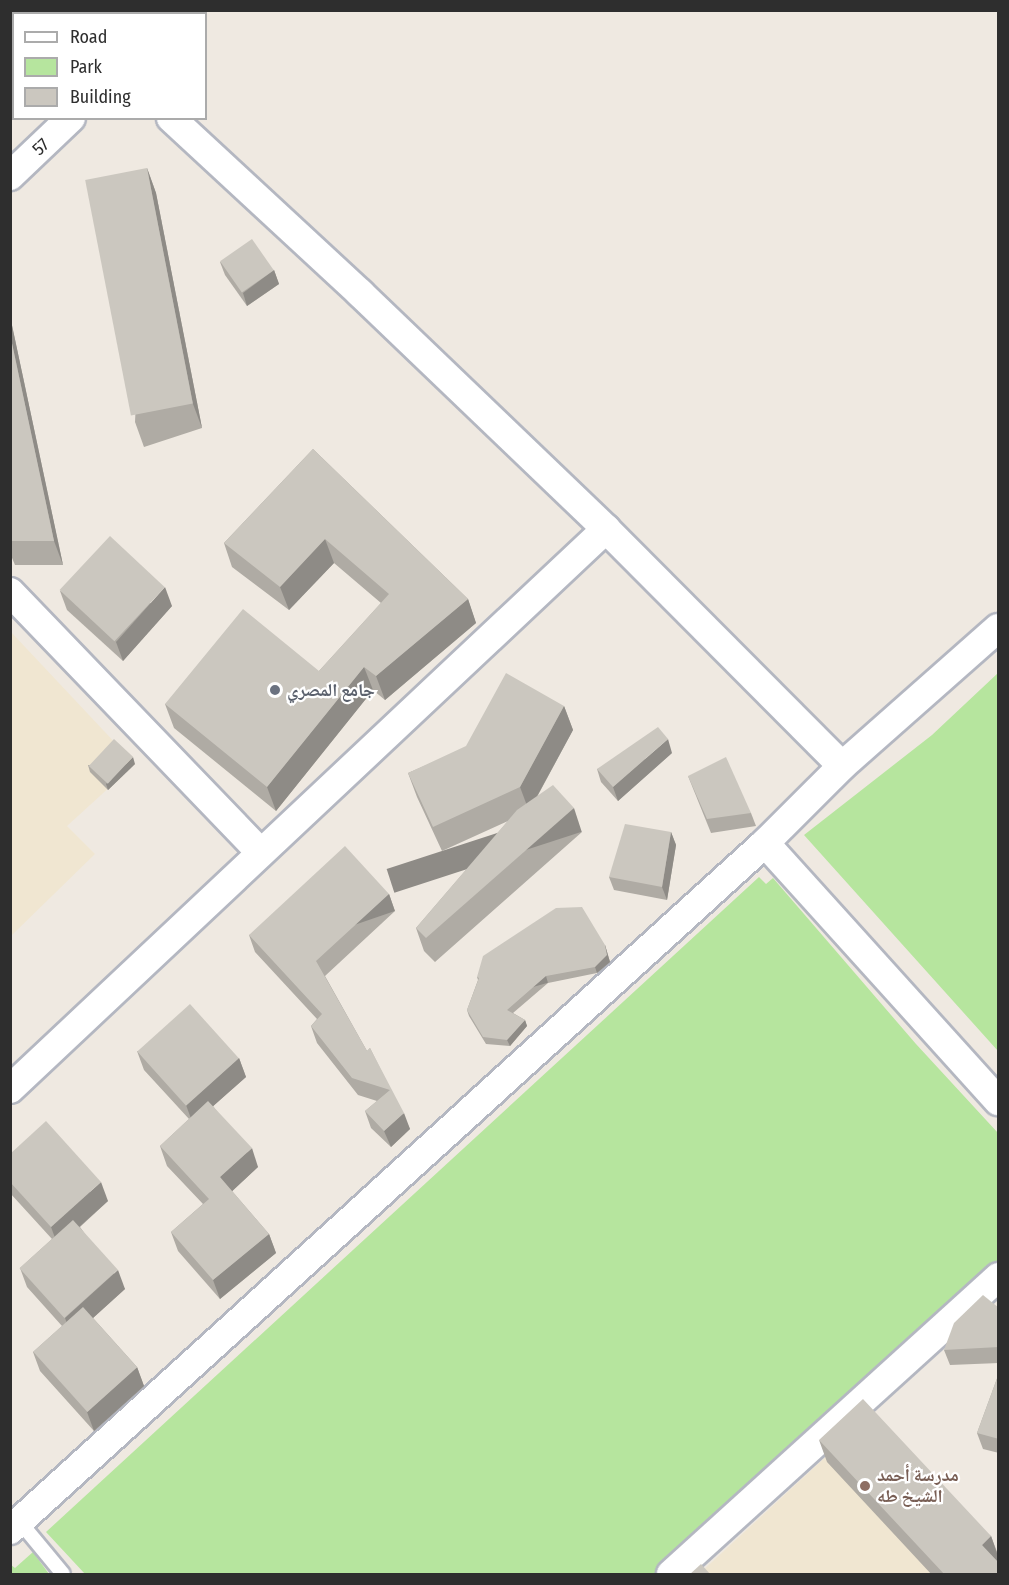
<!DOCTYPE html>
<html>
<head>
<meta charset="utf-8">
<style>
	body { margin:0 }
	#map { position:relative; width:1009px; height:1585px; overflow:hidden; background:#efe9e1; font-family:"Fira Sans Condensed","Noto Naskh Arabic",sans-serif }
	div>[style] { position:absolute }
	.education>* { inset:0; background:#f0e6d1 }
	.green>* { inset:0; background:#b6e59e }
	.roads { filter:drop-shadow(2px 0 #b4b7c1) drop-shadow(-2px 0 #b4b7c1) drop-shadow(0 2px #b4b7c1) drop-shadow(0 -2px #b4b7c1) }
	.lane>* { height:14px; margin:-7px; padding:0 7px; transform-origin:7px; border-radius:7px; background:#fff }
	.street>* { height:28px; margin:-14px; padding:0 14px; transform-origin:14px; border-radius:14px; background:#fff }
	.wall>* { inset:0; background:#afaba4 }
	.shaded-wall>* { inset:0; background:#8e8b86; transform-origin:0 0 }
	.building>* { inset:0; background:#cbc7bf; transform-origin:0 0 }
	.dots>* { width:16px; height:16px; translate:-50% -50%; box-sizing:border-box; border:3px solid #fff; border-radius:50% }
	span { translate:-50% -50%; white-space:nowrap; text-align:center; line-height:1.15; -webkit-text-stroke:4.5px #fff; paint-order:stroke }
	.street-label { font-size:18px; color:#2e2e2e }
	.worship-label { font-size:18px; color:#5b616d; font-weight:700 }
	.left { translate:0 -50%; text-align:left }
	.education-label { font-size:18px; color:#785e54; font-weight:700 }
	.frame { position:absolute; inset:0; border:12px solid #2e2e2e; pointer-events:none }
	.legend { position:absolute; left:12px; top:12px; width:195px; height:108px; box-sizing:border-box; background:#fff; border:2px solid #ababab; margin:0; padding:8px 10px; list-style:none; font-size:18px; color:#2e2e2e }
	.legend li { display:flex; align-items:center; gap:12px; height:30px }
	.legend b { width:30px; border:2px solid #ababab }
</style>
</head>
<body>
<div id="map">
	<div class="education">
		<div style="clip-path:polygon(11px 632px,135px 764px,67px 826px,95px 854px,11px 936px)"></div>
		<div style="clip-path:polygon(870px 1416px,998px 1555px,998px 1574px,699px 1574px)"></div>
	</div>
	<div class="green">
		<div style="clip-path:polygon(998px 673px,998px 1051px,804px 835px,932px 735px)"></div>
		<div style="clip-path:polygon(759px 877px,766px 884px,773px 878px,916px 1044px,998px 1133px,998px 1277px,665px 1574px,85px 1574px,46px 1532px)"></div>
		<div style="clip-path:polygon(33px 1552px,49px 1574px,11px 1574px,11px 1565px,15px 1568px)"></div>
	</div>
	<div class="roads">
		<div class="lane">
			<div style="left:20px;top:1522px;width:67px;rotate:50.4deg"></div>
		</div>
		<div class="street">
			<div style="left:66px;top:10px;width:5px;rotate:53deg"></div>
			<div style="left:187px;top:14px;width:5px;rotate:-53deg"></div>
			<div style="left:171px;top:118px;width:258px;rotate:42.8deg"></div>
			<div style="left:360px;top:293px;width:341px;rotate:43.8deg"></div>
			<div style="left:606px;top:529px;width:334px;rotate:45.1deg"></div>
			<div style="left:10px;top:176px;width:84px;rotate:-43.6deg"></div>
			<div style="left:10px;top:592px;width:361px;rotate:46.1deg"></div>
			<div style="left:765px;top:843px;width:348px;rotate:47.9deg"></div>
			<div style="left:10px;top:1089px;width:818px;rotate:-43.22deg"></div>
			<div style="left:10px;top:1530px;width:1021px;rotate:-42.3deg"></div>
			<div style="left:765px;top:843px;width:109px;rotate:-45deg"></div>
			<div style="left:842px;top:766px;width:208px;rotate:-41.5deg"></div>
			<div style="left:671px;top:1574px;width:442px;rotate:-42.2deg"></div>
		</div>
	</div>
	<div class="wall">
		<div style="clip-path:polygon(147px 168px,156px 193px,202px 428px,144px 447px,135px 422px)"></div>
		<div style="clip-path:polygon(220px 262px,274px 270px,279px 284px,247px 306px,225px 275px)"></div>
		<div style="clip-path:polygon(10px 316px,63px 565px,15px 565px,10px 553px)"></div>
		<div style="clip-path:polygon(313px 449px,468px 599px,476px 623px,385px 700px,373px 690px,276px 811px,174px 728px,165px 704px,319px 671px,381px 603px,334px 563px,289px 610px,232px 567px,224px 543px)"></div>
		<div style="clip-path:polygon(60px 591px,172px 606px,123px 661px,67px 610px)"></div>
		<div style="clip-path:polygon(564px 706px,573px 730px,537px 797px,582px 832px,435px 962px,424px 951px,416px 928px,508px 821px,442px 851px,417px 797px,408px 773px)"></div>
		<div style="clip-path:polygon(672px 753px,618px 801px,601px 782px,597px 769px)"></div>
		<div style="clip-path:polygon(135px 764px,108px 790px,90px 772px,88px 765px)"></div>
		<div style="clip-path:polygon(688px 776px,751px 813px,756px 826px,711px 833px)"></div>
		<div style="clip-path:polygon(671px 832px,676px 845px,667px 900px,614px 890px,609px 877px)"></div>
		<div style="clip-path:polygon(389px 894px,395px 911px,325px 976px,367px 1051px,370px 1048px,410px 1129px,391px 1147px,371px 1128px,365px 1111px,377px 1101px,358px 1095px,317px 1043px,311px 1026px,317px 1019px,255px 952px,249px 935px)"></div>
		<div style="clip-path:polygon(605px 945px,610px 962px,597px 973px,548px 983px,513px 1013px,525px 1020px,527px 1026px,510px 1046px,486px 1044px,469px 1016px,467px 1010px,478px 980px,477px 977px)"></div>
		<div style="clip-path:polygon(137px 1051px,239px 1058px,246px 1077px,213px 1106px,258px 1167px,232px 1191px,269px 1234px,276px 1253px,220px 1299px,178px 1251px,171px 1232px,203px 1204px,167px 1166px,160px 1146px,189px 1119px,144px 1070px)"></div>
		<div style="clip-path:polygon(10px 1154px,108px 1201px,80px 1227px,125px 1289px,93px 1318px,137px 1367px,144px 1386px,94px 1431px,40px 1371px,33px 1352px,62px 1326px,27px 1287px,20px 1268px,52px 1239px,10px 1193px)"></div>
		<div style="clip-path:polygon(999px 1308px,999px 1363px,950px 1365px,944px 1350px)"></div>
		<div style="clip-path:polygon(999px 1373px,999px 1453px,983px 1449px,977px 1433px)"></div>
		<div style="clip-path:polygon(819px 1440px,991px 1536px,999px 1557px,999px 1559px,997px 1561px,999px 1575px,932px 1575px,827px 1462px)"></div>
	</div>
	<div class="shaded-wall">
		<div style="clip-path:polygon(147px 168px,156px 193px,202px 428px,193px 404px)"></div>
		<div style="clip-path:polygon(274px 270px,279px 284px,247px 306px,243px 293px)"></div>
		<div style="clip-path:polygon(10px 316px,63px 565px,54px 541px,10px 334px)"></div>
		<div style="clip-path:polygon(325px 539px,334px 563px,289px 610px,280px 587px)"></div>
		<div style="clip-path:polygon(165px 587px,172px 606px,123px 661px,116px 642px)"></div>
		<div style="clip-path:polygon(468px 599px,476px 623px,385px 700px,376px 676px)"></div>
		<div style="clip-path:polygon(364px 667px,373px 690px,276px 811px,267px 787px)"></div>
		<div style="clip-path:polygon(564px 706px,573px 730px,529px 811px,520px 787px)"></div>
		<div style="clip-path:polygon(668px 739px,672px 753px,618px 801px,613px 787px)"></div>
		<div style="clip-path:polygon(133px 757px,135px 764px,108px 790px,106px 784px)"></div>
		<div style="left:574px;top:808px;width:25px;height:197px;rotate:72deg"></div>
		<div style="clip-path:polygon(671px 832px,676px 845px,667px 900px,662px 887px)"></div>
		<div style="left:389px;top:894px;width:18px;height:99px;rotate:71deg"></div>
		<div style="clip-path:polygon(605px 945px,610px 962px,597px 973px,595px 967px)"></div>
		<div style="left:546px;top:976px;width:7px;height:52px;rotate:74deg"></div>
		<div style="clip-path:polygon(525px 1020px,527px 1026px,510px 1046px,507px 1040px)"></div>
		<div style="clip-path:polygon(239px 1058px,246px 1077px,193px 1124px,186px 1105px)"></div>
		<div style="clip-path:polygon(404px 1113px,410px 1129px,391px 1147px,384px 1131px)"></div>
		<div style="clip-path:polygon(252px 1148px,258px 1167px,227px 1196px,220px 1177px)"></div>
		<div style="clip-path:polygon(101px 1182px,108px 1201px,58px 1246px,51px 1227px)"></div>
		<div style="clip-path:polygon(269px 1234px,276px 1253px,220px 1299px,213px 1280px)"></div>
		<div style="clip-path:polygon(118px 1270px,125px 1289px,72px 1337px,65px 1318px)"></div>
		<div style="clip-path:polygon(137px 1367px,144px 1386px,94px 1431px,87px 1412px)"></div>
		<div style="clip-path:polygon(991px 1536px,999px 1559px,990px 1567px,982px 1545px)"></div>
	</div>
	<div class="building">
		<div style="left:147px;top:168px;width:240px;height:63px;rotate:79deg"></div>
		<div style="left:252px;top:239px;width:38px;height:39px;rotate:55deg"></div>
		<div style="clip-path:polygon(10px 334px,54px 541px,10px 541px)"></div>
		<div style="clip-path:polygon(313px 449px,468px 599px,376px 676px,364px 667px,267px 787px,165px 704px,243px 609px,319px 671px,389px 594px,325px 539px,280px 587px,224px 543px)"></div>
		<div style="left:110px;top:536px;width:75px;height:74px;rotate:43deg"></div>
		<div style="clip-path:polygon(506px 673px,564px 706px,520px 787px,433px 827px,408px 773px,466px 746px)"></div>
		<div style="clip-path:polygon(658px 727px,668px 739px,613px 787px,597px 769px)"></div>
		<div style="left:114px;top:739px;width:26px;height:37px;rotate:43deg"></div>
		<div style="clip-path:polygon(726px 757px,751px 813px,707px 819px,688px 776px)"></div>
		<div style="clip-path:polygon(553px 785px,574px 808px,426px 938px,416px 928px,517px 810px)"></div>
		<div style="clip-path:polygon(625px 824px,671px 832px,662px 887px,609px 877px)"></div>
		<div style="clip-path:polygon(345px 846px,389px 894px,316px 961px,367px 1051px,370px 1048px,404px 1113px,384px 1131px,365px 1111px,390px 1090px,352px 1078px,311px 1026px,322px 1014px,249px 935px)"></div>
		<div style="clip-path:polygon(582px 907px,605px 945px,607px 955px,595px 967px,546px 976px,507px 1010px,525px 1020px,507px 1040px,483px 1037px,467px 1010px,479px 978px,477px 977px,483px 956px,556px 908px)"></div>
		<div style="left:190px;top:1004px;width:73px;height:71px;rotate:48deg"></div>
		<div style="clip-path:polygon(208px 1101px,252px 1148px,220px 1177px,269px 1234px,213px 1280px,171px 1232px,209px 1199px,160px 1146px)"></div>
		<div style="clip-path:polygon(46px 1121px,101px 1182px,51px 1227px,10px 1182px,10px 1154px)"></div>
		<div style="left:73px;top:1220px;width:67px;height:72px;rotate:48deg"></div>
		<div style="clip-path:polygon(983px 1295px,999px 1308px,999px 1347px,944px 1350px,954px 1323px)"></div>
		<div style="left:83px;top:1307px;width:81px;height:67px;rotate:48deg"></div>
		<div style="clip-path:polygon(999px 1373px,999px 1439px,977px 1433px)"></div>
		<div style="clip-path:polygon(863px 1399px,991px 1536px,982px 1545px,999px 1563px,999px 1575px,945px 1575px,819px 1440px)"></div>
		<div style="clip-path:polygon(701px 1564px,711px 1575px,689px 1575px)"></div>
	</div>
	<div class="dots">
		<div style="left:275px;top:690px;background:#6b7280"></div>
		<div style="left:865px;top:1486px;background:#8d6e63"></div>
	</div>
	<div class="street-label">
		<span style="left:41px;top:147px;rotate:-43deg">57</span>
	</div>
	<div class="worship-label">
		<span class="left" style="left:287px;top:690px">جامع المصري</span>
	</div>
	<div class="education-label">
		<span class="left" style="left:877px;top:1486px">مدرسة أحمد<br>الشيخ طه</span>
	</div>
	<div class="frame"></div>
	<ul class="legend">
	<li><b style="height:8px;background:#fff"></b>Road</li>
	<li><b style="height:16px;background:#b6e59e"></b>Park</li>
	<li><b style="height:16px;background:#cbc7bf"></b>Building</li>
	</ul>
</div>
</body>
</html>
